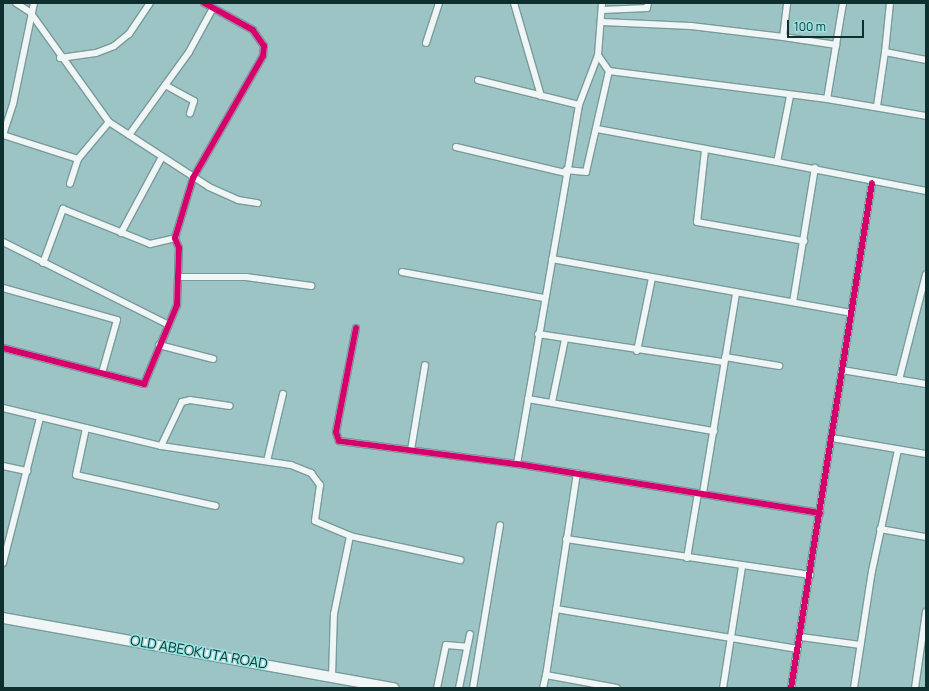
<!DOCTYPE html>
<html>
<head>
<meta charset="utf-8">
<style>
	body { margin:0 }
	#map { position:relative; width:929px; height:691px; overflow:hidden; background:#9cc4c4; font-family:Manrope,sans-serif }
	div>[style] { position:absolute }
	.roads { filter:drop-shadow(1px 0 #799a9a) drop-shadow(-1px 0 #799a9a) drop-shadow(0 1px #799a9a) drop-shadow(0 -1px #799a9a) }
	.minor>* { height:6px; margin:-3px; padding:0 3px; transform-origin:3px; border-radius:3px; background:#f0f6f6 }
	.trunk>* { height:10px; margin:-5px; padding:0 5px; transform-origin:5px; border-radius:5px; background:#f0f6f6 }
	.cycleway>* { height:6px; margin:-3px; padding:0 3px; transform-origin:3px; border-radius:3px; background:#d6006c }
	span { translate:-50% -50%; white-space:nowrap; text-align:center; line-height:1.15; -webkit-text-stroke:3px #97e3e1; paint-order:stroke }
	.street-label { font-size:14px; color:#0f2f2f }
	.frame { position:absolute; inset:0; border:4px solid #0f2f2f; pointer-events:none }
	.scale { position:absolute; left:787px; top:20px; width:77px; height:18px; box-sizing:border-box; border:2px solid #0f2f2f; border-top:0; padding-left:5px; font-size:12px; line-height:14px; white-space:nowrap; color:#0f2f2f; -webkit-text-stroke:3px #97e3e1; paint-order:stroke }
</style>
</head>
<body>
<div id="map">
	<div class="roads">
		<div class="minor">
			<div style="left:16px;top:3px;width:17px;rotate:33deg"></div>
			<div style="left:30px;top:12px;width:135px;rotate:54.3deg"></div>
			<div style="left:109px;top:122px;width:48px;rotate:130deg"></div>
			<div style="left:78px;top:159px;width:26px;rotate:108deg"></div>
			<div style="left:34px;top:3px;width:103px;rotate:101.7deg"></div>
			<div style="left:13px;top:104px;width:33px;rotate:108deg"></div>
			<div style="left:3px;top:135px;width:79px;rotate:17.7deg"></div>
			<div style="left:514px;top:3px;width:97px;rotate:73.8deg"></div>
			<div style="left:890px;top:3px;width:49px;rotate:95.8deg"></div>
			<div style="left:885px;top:52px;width:42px;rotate:11deg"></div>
			<div style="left:602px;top:10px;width:45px;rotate:-2.5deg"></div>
			<div style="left:647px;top:8px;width:5px;rotate:-79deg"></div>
			<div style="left:602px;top:22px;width:89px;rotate:2.6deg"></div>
			<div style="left:691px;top:26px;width:93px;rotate:6.8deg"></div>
			<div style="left:783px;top:37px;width:34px;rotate:-83deg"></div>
			<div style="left:783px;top:37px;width:54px;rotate:8.6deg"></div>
			<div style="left:836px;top:45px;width:43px;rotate:-80.5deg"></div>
			<div style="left:426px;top:43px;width:42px;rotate:-72deg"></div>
			<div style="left:60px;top:58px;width:36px;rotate:-8deg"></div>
			<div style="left:96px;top:53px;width:19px;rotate:-21deg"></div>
			<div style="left:114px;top:46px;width:19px;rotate:-39deg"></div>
			<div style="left:129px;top:34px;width:37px;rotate:-56deg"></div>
			<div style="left:609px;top:71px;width:220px;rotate:7.3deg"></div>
			<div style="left:827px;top:99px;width:100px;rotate:9.7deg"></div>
			<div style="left:478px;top:80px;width:104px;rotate:13.9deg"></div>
			<div style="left:165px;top:85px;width:33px;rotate:29deg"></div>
			<div style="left:194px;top:101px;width:13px;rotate:108deg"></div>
			<div style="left:790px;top:96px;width:67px;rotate:101.1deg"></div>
			<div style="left:777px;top:162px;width:152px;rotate:11deg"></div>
			<div style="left:827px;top:99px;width:55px;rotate:-80.5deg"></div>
			<div style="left:877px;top:106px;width:55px;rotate:-81.6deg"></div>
			<div style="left:109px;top:122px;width:119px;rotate:33deg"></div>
			<div style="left:209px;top:187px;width:32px;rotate:24deg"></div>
			<div style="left:238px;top:200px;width:20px;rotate:9deg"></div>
			<div style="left:597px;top:129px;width:183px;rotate:10.4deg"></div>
			<div style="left:129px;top:135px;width:102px;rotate:-54.1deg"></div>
			<div style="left:189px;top:52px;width:50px;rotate:-61.4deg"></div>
			<div style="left:456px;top:147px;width:112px;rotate:13.4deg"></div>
			<div style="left:705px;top:150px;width:72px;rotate:96.3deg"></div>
			<div style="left:697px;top:222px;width:109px;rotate:10.1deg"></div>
			<div style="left:566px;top:170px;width:20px;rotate:6deg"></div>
			<div style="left:586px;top:172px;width:104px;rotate:-77.2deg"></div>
			<div style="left:609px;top:71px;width:19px;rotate:-125deg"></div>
			<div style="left:121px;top:233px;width:86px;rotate:-61.7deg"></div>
			<div style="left:3px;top:242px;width:183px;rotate:26.6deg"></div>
			<div style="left:552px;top:259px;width:304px;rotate:10.2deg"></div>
			<div style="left:43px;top:263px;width:58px;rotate:-69.7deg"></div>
			<div style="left:63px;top:209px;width:94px;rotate:21.9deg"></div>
			<div style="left:150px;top:244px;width:26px;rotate:-13deg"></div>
			<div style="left:402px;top:272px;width:144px;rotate:10.4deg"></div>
			<div style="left:178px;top:277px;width:68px"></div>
			<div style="left:246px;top:277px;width:66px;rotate:7.9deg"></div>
			<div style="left:3px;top:288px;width:118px;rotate:15.7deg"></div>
			<div style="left:117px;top:320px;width:55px;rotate:105.8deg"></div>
			<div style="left:793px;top:302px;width:136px;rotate:-80.7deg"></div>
			<div style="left:356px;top:328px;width:106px;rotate:100.9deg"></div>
			<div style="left:336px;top:432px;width:9px;rotate:72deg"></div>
			<div style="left:339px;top:441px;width:179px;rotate:7.4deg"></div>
			<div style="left:517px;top:464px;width:307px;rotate:9.2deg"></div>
			<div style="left:538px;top:334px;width:188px;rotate:8.6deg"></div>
			<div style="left:159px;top:345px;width:56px;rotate:14.5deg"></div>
			<div style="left:3px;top:348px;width:146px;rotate:14.3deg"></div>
			<div style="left:144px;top:384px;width:86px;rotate:-67.3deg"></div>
			<div style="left:177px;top:305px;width:57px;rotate:-88deg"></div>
			<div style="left:179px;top:248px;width:11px;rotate:-112deg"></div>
			<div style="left:175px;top:238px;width:63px;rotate:-73.3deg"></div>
			<div style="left:193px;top:178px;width:141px;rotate:-60.2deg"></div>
			<div style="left:263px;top:56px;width:10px;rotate:-84deg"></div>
			<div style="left:264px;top:46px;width:19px;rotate:-125deg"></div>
			<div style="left:253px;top:30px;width:56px;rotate:-151.1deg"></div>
			<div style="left:637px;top:351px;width:75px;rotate:-78.4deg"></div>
			<div style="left:725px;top:357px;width:55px;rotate:9.5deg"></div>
			<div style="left:842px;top:370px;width:85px;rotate:9.5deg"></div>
			<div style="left:899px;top:380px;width:109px;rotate:-75.7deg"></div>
			<div style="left:528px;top:399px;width:189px;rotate:9.8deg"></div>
			<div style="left:552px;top:402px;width:64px;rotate:-78.3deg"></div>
			<div style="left:3px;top:408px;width:163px;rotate:13.5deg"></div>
			<div style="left:161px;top:446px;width:131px;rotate:8.3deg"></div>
			<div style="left:291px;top:465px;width:22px;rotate:22deg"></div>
			<div style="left:311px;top:473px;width:15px;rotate:53deg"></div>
			<div style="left:320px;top:485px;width:36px;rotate:98deg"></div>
			<div style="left:315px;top:521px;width:38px;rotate:23deg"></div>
			<div style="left:86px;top:428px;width:48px;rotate:102deg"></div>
			<div style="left:76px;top:475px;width:143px;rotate:12.5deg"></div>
			<div style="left:832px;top:438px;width:95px;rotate:9.7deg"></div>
			<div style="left:161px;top:446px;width:49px;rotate:-64.5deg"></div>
			<div style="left:182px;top:402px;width:8px;rotate:-14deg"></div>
			<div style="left:190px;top:400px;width:40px;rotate:8.5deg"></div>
			<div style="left:411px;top:450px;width:86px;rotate:-80.6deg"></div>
			<div style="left:267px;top:461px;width:69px;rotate:-76.6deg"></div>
			<div style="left:517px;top:464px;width:364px;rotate:-80.2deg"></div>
			<div style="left:579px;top:105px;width:53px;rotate:-69.2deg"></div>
			<div style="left:598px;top:55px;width:52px;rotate:-85.6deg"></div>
			<div style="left:3px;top:466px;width:25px;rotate:12deg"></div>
			<div style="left:577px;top:473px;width:204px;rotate:98.7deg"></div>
			<div style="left:546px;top:675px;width:72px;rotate:10.4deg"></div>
			<div style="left:703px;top:493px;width:203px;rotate:-80.6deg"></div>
			<div style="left:880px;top:529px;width:47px;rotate:9.9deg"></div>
			<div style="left:566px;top:539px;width:247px;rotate:8.4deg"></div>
			<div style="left:687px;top:558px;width:66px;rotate:-80.4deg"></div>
			<div style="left:3px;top:563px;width:150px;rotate:-75.7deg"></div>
			<div style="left:556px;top:609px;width:245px;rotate:9.4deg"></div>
			<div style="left:801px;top:637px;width:60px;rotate:7.7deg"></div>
			<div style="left:332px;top:676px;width:62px;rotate:-88.2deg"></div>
			<div style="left:334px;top:614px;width:80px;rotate:-78.4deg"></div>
			<div style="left:350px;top:536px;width:113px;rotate:12.3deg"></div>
			<div style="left:437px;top:688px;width:44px;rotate:-78.2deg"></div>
			<div style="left:446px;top:645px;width:21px;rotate:5deg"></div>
			<div style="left:459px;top:688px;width:55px;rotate:-78.5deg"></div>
			<div style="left:473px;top:688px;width:165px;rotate:-80.6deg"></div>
			<div style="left:543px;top:688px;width:13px;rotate:-77deg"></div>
			<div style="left:723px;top:688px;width:122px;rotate:-81.1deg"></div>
			<div style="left:791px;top:688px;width:511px;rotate:-80.89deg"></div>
			<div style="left:854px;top:688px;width:118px;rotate:-81.3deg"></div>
			<div style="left:872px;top:571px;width:124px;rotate:-77.9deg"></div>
			<div style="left:915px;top:688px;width:77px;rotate:-81.8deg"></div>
		</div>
		<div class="trunk">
			<div style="left:3px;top:618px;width:397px;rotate:10.2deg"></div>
		</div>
	</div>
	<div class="cycleway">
		<div style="left:356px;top:328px;width:106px;rotate:100.9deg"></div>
		<div style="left:336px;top:432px;width:9px;rotate:72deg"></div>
		<div style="left:339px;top:441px;width:179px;rotate:7.4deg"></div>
		<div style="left:517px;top:464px;width:307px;rotate:9.2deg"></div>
		<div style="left:3px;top:348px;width:146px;rotate:14.3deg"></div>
		<div style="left:144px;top:384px;width:86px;rotate:-67.3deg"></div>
		<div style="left:177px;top:305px;width:57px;rotate:-88deg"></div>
		<div style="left:179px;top:248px;width:11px;rotate:-112deg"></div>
		<div style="left:175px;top:238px;width:63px;rotate:-73.3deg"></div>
		<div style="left:193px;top:178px;width:141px;rotate:-60.2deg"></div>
		<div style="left:263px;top:56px;width:10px;rotate:-84deg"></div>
		<div style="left:264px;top:46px;width:19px;rotate:-125deg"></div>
		<div style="left:253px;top:30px;width:56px;rotate:-151.1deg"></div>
		<div style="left:791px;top:688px;width:511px;rotate:-80.89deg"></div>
	</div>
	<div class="street-label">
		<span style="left:199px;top:652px;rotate:10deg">OLD ABEOKUTA ROAD</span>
	</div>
	<div class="frame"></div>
	<div class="scale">100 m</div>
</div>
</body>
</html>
